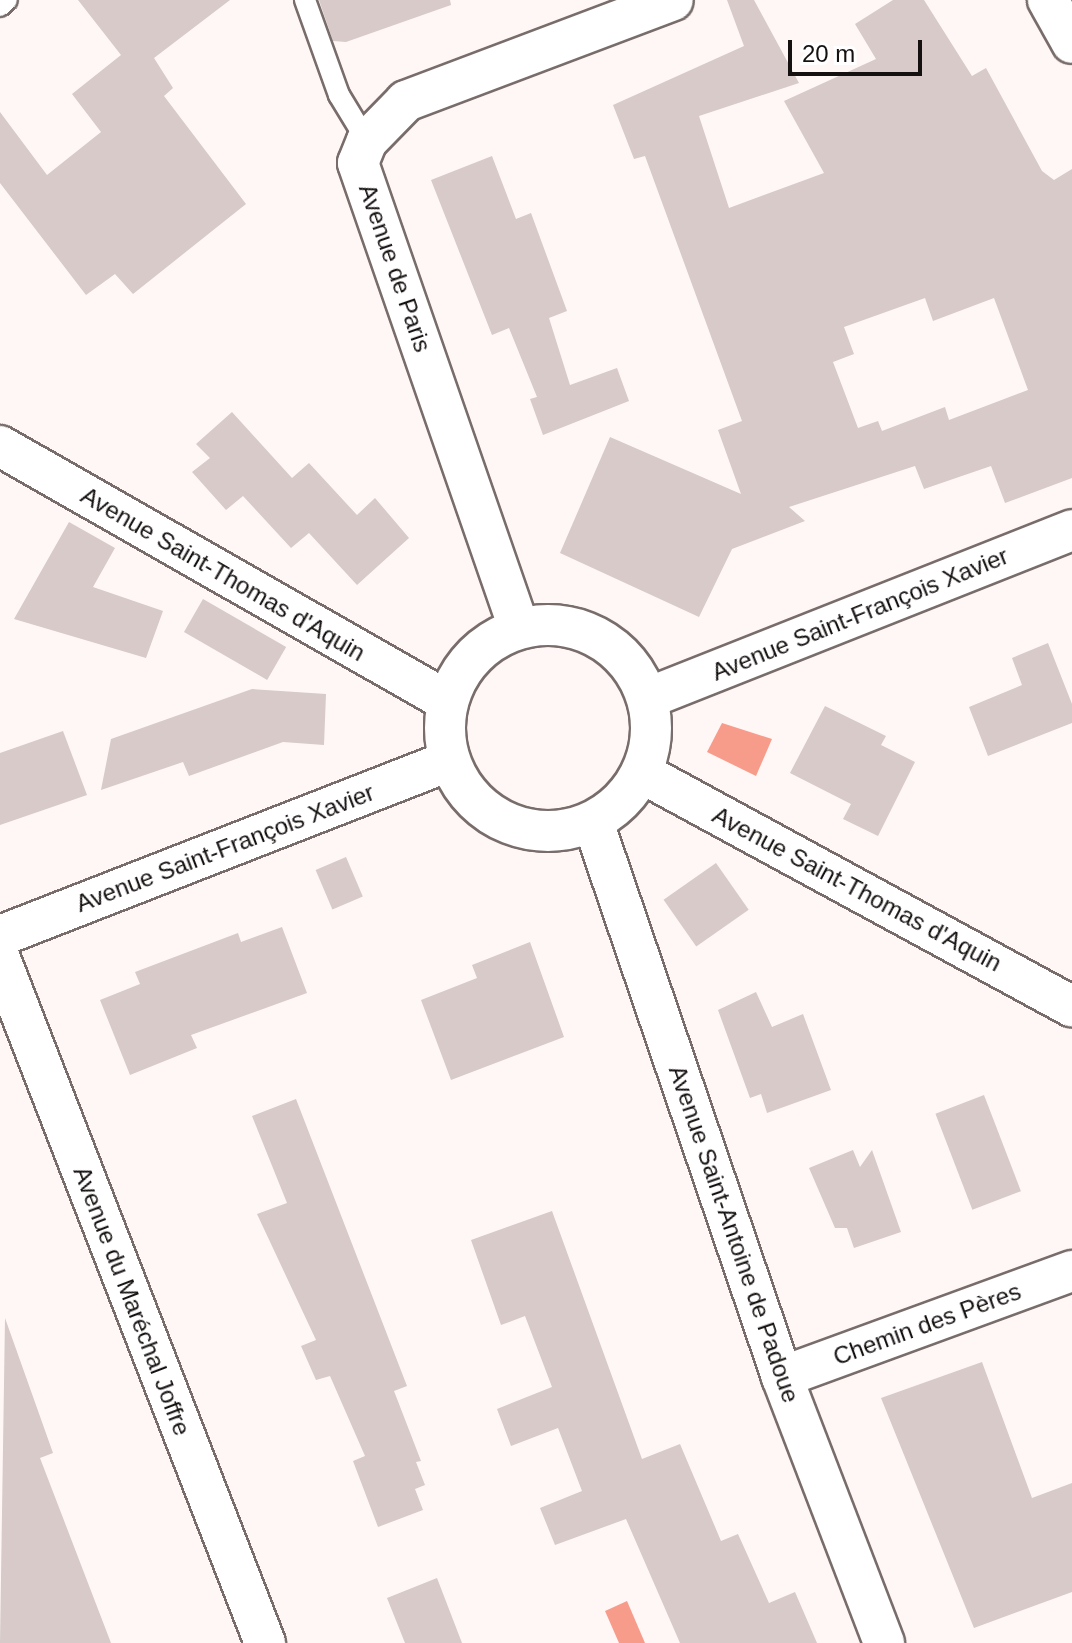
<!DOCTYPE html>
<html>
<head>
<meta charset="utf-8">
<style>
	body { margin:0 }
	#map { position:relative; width:1072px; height:1643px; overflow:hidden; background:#fff7f5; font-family:Helvetica,sans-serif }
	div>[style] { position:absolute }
	.water>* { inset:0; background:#f79c8b }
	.building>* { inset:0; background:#d7cac8; transform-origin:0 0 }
	.roads { filter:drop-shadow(2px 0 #786d6b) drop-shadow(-2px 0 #786d6b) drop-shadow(0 2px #786d6b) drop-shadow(0 -2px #786d6b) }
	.lane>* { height:20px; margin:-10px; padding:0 10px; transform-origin:10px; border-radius:10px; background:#fff }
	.street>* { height:40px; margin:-20px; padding:0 20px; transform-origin:20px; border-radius:20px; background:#fff }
	.street>.ring { margin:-20px; padding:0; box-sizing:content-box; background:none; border:40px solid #fff; border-radius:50% }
	span { translate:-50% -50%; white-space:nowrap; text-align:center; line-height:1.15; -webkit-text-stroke:8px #fff; paint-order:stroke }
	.street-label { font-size:24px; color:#151110 }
	.scale { position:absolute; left:788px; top:40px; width:134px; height:36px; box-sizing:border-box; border:4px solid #151110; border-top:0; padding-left:10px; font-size:24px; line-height:28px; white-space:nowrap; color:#151110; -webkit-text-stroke:6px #fff; paint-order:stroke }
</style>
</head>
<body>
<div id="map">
	<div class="water">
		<div style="clip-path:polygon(722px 723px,772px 739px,756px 776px,707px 752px)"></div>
		<div style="clip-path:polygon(627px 1601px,645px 1643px,619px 1643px,605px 1611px)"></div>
	</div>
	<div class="building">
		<div style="clip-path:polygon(78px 0,230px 0,154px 58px,173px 88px,164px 96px,246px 204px,133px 294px,115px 274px,86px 295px,0 183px,0 112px,47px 175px,101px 132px,72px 94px,121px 55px)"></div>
		<div style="clip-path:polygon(319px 0,450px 0,451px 5px,346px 42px,333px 41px)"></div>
		<div style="clip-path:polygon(evenodd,727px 0,754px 0,799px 83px,699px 116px,729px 208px,824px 173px,784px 101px,876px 59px,855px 24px,893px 0,924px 0,972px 76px,986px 68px,1042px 171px,1054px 180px,1072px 169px,1072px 478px,1005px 503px,991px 466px,924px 489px,915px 466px,789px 507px,805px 521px,732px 549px,699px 617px,560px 553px,610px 437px,741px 494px,718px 430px,742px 421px,645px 156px,634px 159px,613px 105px,744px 46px,727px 0,925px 298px,933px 321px,994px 298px,1028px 390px,949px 420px,945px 407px,882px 431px,878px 421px,858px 428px,833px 362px,854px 354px,844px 327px,925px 298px)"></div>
		<div style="clip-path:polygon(492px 156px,516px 219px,531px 213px,567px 311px,549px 318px,570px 385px,617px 368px,629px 401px,543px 435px,530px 399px,537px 397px,509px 328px,492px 335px,431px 180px)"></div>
		<div style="clip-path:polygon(232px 412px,292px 478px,309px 463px,357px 515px,375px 498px,409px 538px,357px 585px,309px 533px,291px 548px,243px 496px,226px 510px,192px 472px,210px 458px,196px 444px)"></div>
		<div style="clip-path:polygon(69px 522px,115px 548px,93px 587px,163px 611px,146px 658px,14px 619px)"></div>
		<div style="left:203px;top:599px;width:96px;height:38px;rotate:30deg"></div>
		<div style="clip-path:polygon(1048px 643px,1072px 704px,1072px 723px,988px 756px,969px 707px,1022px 685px,1012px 658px)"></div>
		<div style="clip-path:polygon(252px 689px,326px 694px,324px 745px,283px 742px,189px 776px,183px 762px,101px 790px,111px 739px)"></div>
		<div style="clip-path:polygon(825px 706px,886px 736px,881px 745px,915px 762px,878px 836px,843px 819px,851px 804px,790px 773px)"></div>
		<div style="clip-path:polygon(63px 731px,87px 795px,0 825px,0 753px)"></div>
		<div style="left:346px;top:857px;width:43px;height:33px;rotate:67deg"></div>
		<div style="left:716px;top:863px;width:57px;height:64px;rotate:55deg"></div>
		<div style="clip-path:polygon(282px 927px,307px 993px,191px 1035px,197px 1048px,130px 1075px,100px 1000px,140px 984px,135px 972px,238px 933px,241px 942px)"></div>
		<div style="clip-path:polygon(530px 942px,564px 1037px,451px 1080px,421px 1000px,477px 978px,472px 965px)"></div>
		<div style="clip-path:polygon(756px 992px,772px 1027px,803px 1014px,831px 1090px,767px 1113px,761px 1094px,750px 1098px,718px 1010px)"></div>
		<div style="left:984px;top:1095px;width:103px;height:52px;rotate:69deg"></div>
		<div style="clip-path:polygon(296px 1099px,407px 1386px,394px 1391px,421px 1461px,416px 1462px,425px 1485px,415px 1489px,423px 1510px,378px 1527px,353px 1461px,365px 1456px,330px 1376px,316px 1380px,301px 1346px,316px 1340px,257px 1214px,287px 1203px,252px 1116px)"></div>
		<div style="clip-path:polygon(853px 1150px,860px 1167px,872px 1150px,901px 1232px,854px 1248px,847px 1228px,835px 1228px,809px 1168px)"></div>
		<div style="clip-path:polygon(552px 1211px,642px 1459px,680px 1444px,721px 1541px,738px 1534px,769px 1603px,795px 1592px,817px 1643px,680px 1643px,626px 1519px,555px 1545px,540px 1508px,582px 1491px,558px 1428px,511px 1446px,497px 1409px,552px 1387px,525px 1316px,501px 1325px,471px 1240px)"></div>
		<div style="clip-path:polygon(5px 1318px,53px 1453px,40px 1458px,111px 1643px,0 1643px)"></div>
		<div style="clip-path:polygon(982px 1362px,1032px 1498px,1072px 1483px,1072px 1592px,974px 1628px,881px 1398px)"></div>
		<div style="clip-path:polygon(437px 1578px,462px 1643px,405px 1643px,387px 1598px)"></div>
	</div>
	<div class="roads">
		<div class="lane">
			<div style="left:305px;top:0;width:101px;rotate:70.3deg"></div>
			<div style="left:339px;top:95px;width:54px;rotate:58.7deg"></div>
			<div style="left:0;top:6px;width:9px;rotate:-41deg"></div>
		</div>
		<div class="street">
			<div style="left:1048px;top:0;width:49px;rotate:60.8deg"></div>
			<div style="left:0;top:446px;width:515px;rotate:29.7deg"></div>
			<div class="ring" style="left:445px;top:625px;width:166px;height:166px"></div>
			<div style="left:519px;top:628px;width:492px;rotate:-109.1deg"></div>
			<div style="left:358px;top:163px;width:24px;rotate:-68deg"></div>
			<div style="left:367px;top:141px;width:56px;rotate:-45.7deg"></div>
			<div style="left:406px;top:101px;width:285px;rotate:-20.7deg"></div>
			<div style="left:648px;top:698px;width:456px;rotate:-21.6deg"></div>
			<div style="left:642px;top:773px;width:489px;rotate:28.5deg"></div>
			<div style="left:593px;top:822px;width:586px;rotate:71.19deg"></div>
			<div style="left:782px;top:1377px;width:285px;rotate:69deg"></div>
			<div style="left:0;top:936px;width:482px;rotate:-21.3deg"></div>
			<div style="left:0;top:959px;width:734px;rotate:68.82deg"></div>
			<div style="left:782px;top:1377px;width:309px;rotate:-20.1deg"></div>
		</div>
	</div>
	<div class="street-label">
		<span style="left:395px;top:268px;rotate:71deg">Avenue de Paris</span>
		<span style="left:223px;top:574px;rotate:30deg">Avenue Saint-Thomas d'Aquin</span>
		<span style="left:860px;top:614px;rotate:-22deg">Avenue Saint-François Xavier</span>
		<span style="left:225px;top:848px;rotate:-21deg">Avenue Saint-François Xavier</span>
		<span style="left:857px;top:889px;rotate:28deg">Avenue Saint-Thomas d'Aquin</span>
		<span style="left:734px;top:1234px;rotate:71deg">Avenue Saint-Antoine de Padoue</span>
		<span style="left:132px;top:1301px;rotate:69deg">Avenue du Maréchal Joffre</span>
		<span style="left:927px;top:1324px;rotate:-20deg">Chemin des Pères</span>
	</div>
	<div class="scale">20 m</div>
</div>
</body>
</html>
